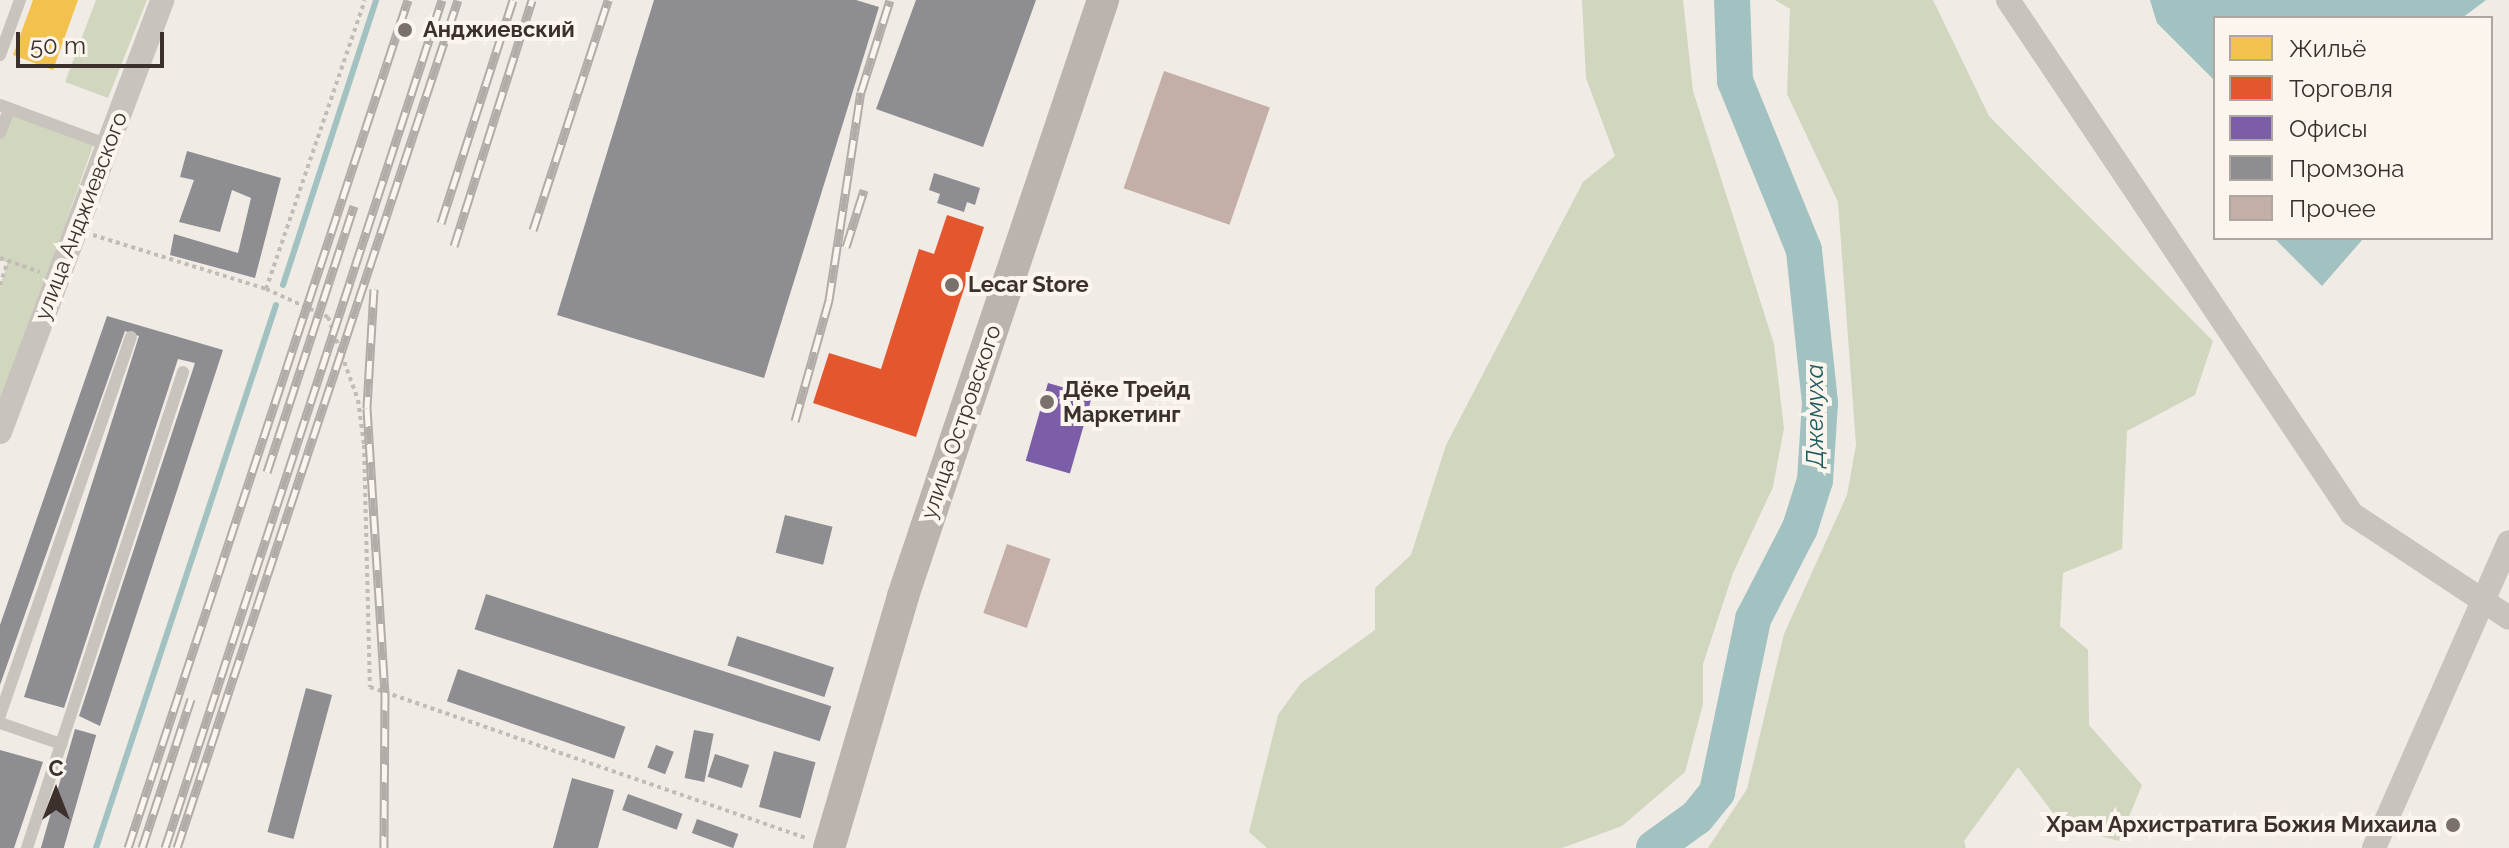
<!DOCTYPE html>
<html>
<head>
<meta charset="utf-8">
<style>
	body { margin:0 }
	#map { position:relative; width:2509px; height:848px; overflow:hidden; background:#f0ebe5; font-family:Raleway,sans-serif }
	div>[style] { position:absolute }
	.green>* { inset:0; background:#d1d6bf }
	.water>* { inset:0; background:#a1c2c1 }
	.homes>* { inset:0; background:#f2c14e }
	.shops>* { inset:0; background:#e4572e }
	.offices>* { inset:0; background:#7b5ea7; transform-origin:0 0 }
	.industry>* { inset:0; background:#8d8d92; transform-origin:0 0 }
	.stream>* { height:6px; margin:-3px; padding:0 3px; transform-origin:3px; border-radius:3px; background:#a1c2c1 }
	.river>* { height:36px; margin:-18px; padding:0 18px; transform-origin:18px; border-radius:18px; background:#a1c2c1 }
	.building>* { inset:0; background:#c3afa7; transform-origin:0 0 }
	.path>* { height:4px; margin-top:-2px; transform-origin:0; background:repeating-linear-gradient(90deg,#c2bbb6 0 4px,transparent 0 8px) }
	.lane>* { height:12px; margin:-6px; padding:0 6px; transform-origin:6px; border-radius:6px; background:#c9c3be }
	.street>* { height:24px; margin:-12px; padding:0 12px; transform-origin:12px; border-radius:12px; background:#c9c3be }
	.secondary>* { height:32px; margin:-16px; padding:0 16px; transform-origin:16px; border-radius:16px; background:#bab3ae }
	.rail>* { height:9px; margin-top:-4.5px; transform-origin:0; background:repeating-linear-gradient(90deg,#fbf5ee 0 18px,#b1aca8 0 36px); box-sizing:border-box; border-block:2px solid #b1aca8 }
	.dots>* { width:22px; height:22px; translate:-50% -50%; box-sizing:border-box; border:4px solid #fbf5ee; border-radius:50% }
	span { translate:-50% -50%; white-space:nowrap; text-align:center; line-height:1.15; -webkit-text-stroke:8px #fbf5ee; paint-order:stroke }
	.poi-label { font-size:22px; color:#3b302b; font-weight:700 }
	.left { translate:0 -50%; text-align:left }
	.right { translate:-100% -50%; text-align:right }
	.street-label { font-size:22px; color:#3b302b }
	.water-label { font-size:24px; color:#1f5a5e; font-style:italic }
	.legend { position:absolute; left:2213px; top:16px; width:280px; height:224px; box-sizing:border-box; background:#fbf5ee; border:2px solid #aea6a0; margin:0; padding:10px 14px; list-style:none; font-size:24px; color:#3b302b }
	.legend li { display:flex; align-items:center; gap:16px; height:40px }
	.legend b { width:40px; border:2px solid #aea6a0 }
	.north { position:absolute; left:16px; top:752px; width:80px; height:80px; -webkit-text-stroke:6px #fbf5ee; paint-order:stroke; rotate:0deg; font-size:22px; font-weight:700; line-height:32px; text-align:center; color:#3b302b }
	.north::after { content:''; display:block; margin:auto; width:28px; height:36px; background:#3b302b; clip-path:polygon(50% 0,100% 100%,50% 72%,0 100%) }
	.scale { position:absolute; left:16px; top:32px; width:148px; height:36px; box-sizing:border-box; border:4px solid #3b302b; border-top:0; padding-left:10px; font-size:24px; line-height:28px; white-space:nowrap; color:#3b302b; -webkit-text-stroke:6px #fbf5ee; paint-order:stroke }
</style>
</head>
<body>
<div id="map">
	<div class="green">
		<div style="clip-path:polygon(96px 0,147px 0,108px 98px,65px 82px)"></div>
		<div style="clip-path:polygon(1582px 0,1683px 0,1693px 91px,1774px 344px,1784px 428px,1773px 487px,1733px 573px,1703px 664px,1703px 704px,1685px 772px,1622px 826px,1562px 848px,1267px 848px,1249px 832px,1278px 715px,1301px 683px,1375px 630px,1375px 588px,1411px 555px,1446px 445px,1583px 182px,1615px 156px,1586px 78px)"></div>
		<div style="clip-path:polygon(1775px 0,1933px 0,1989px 116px,2213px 341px,2195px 395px,2127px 431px,2122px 549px,2063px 573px,2060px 626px,2088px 650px,2089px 725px,2142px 785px,2119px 841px,2063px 826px,2018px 767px,1964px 841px,1966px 848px,1708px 848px,1747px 789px,1784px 634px,1847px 495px,1856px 445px,1838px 202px,1787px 94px,1790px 9px)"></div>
		<div style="clip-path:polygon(9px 109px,95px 140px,0 408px,0 285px,8px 261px,0 261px,0 133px)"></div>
	</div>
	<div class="water">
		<div style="clip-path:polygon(2150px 0,2486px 0,2462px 18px,2215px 18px,2215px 81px,2157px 23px)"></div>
		<div style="clip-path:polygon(2274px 238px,2362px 238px,2363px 239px,2322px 286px)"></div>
	</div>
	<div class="homes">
		<div style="clip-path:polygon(33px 0,78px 0,53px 70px,13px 55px)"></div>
	</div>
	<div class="shops">
		<div style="clip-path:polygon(947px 215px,984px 227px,916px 437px,813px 403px,829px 353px,881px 369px,919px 249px,934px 254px)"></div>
	</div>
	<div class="offices">
		<div style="left:1048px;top:383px;width:46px;height:81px;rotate:16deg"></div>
	</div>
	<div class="industry">
		<div style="clip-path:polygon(654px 0,856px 0,879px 7px,764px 378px,557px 315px)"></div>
		<div style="clip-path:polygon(916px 0,1036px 0,983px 147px,876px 109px)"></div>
		<div style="clip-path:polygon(187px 151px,281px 178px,255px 278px,170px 255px,174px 234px,238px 253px,251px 198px,232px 190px,220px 232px,179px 222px,194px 180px,180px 177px)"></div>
		<div style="clip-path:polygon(934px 173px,980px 188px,975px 205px,967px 202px,964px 212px,937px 203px,940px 194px,929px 190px)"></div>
		<div style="clip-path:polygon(107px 316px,223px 350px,100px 726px,79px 716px,195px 363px,178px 359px,64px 708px,24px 697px,139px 336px,125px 331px,0 685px,0 625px)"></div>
		<div style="left:785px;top:515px;width:49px;height:39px;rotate:14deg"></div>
		<div style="left:486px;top:594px;width:363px;height:37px;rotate:18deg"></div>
		<div style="left:737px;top:636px;width:102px;height:31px;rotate:18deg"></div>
		<div style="left:458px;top:669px;width:177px;height:34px;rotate:19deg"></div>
		<div style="left:306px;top:688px;width:27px;height:149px;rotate:15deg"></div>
		<div style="left:75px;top:729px;width:22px;height:125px;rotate:16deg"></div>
		<div style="left:694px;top:730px;width:20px;height:49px;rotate:11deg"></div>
		<div style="left:656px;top:745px;width:19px;height:24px;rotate:21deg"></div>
		<div style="clip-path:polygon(0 750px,43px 762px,14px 848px,0 848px)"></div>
		<div style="left:774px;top:751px;width:43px;height:58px;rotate:15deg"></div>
		<div style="left:715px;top:754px;width:36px;height:24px;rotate:18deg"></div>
		<div style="clip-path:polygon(572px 778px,614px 790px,598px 848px,553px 848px)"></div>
		<div style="left:628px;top:794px;width:58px;height:17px;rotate:20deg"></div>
		<div style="left:697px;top:819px;width:44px;height:15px;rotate:20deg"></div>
	</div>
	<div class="stream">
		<div style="left:283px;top:285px;width:300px;rotate:-71.9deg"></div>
		<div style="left:96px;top:848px;width:572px;rotate:-71.66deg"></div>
	</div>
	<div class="river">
		<div style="left:1654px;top:848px;width:53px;rotate:-35.8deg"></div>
		<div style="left:1697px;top:817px;width:32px;rotate:-51deg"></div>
		<div style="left:1717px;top:792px;width:177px;rotate:-78.2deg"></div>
		<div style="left:1753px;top:619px;width:102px;rotate:-62.7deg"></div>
		<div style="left:1800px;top:528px;width:50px;rotate:-72.6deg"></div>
		<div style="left:1815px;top:480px;width:77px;rotate:-86.3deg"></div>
		<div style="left:1820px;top:403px;width:154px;rotate:-96deg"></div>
		<div style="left:1804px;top:250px;width:183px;rotate:-112.2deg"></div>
		<div style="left:1735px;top:81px;width:81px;rotate:-92.1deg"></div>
	</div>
	<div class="building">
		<div style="left:1164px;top:71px;width:112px;height:124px;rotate:19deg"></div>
		<div style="left:1007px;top:544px;width:46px;height:73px;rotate:19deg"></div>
	</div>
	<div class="path">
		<div style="left:93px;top:235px;width:181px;rotate:17.3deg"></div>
		<div style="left:266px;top:289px;width:68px;rotate:24.3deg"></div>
		<div style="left:328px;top:317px;width:88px;rotate:70.1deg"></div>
		<div style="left:358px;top:400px;width:45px;rotate:82.4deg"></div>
		<div style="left:364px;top:445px;width:242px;rotate:88.6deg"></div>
		<div style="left:370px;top:687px;width:461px;rotate:19.1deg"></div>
		<div style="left:0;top:258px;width:42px;rotate:19.3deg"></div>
		<div style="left:0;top:285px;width:25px;rotate:-72deg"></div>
		<div style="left:266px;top:289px;width:305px;rotate:-71.1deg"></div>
	</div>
	<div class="lane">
		<div style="left:0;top:55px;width:59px;rotate:-70deg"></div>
		<div style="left:0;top:105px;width:115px;rotate:20.3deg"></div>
		<div style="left:0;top:133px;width:26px;rotate:-69deg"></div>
		<div style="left:0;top:715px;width:400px;rotate:-70.9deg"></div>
		<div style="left:0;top:723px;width:65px;rotate:19deg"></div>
		<div style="left:27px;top:848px;width:501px;rotate:-71.85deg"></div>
	</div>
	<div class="street">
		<div style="left:2008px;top:0;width:618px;rotate:56.21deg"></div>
		<div style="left:2352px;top:514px;width:188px;rotate:33.5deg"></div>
		<div style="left:0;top:432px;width:461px;rotate:-69.4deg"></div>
		<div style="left:2374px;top:848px;width:334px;rotate:-66.2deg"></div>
	</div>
	<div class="secondary">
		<div style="left:829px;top:848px;width:263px;rotate:-73.6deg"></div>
		<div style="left:903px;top:596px;width:629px;rotate:-71.45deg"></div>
	</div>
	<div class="rail">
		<div style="left:441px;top:223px;width:234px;rotate:-72.1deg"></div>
		<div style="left:533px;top:230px;width:242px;rotate:-71.9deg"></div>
		<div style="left:454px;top:246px;width:258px;rotate:-72.4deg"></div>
		<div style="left:846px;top:247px;width:60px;rotate:-72.5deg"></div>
		<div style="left:374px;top:289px;width:119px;rotate:93.4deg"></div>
		<div style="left:367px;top:408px;width:285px;rotate:86.4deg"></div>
		<div style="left:385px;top:692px;width:156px;rotate:90.4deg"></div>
		<div style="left:795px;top:421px;width:126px;rotate:-74.3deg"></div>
		<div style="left:829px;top:300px;width:210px;rotate:-81.3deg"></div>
		<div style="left:861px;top:92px;width:96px;rotate:-72.5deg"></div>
		<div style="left:267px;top:472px;width:280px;rotate:-71.9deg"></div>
		<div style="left:128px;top:848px;width:893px;rotate:-71.73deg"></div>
		<div style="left:142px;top:848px;width:157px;rotate:-71.8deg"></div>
		<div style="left:165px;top:848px;width:892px;rotate:-71.91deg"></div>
		<div style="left:177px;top:848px;width:893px;rotate:-71.67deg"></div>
	</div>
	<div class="dots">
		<div style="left:405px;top:30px;background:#7a716c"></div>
		<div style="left:952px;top:285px;background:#7a716c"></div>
		<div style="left:1047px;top:402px;background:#7a716c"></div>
		<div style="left:2453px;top:825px;background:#7a716c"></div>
	</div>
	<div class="poi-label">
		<span class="left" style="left:423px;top:30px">Анджиевский</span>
		<span class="left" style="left:968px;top:285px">Lecar Store</span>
		<span class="left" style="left:1063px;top:402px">Дёке Трейд<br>Маркетинг</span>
		<span class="right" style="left:2437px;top:825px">Храм Архистратига Божия Михаила</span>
	</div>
	<div class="street-label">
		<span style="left:81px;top:216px;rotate:-69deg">улица Анджиевского</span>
		<span style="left:961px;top:422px;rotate:-71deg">улица Островского</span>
	</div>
	<div class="water-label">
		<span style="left:1815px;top:416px;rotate:-90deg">Джемуха</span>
	</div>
	<ul class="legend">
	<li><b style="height:22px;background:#f2c14e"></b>Жильё</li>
	<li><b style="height:22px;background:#e4572e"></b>Торговля</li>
	<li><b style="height:22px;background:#7b5ea7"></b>Офисы</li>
	<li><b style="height:22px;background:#8d8d92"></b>Промзона</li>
	<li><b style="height:22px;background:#c3afa7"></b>Прочее</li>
	</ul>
	<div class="north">С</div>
	<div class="scale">50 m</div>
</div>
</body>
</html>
